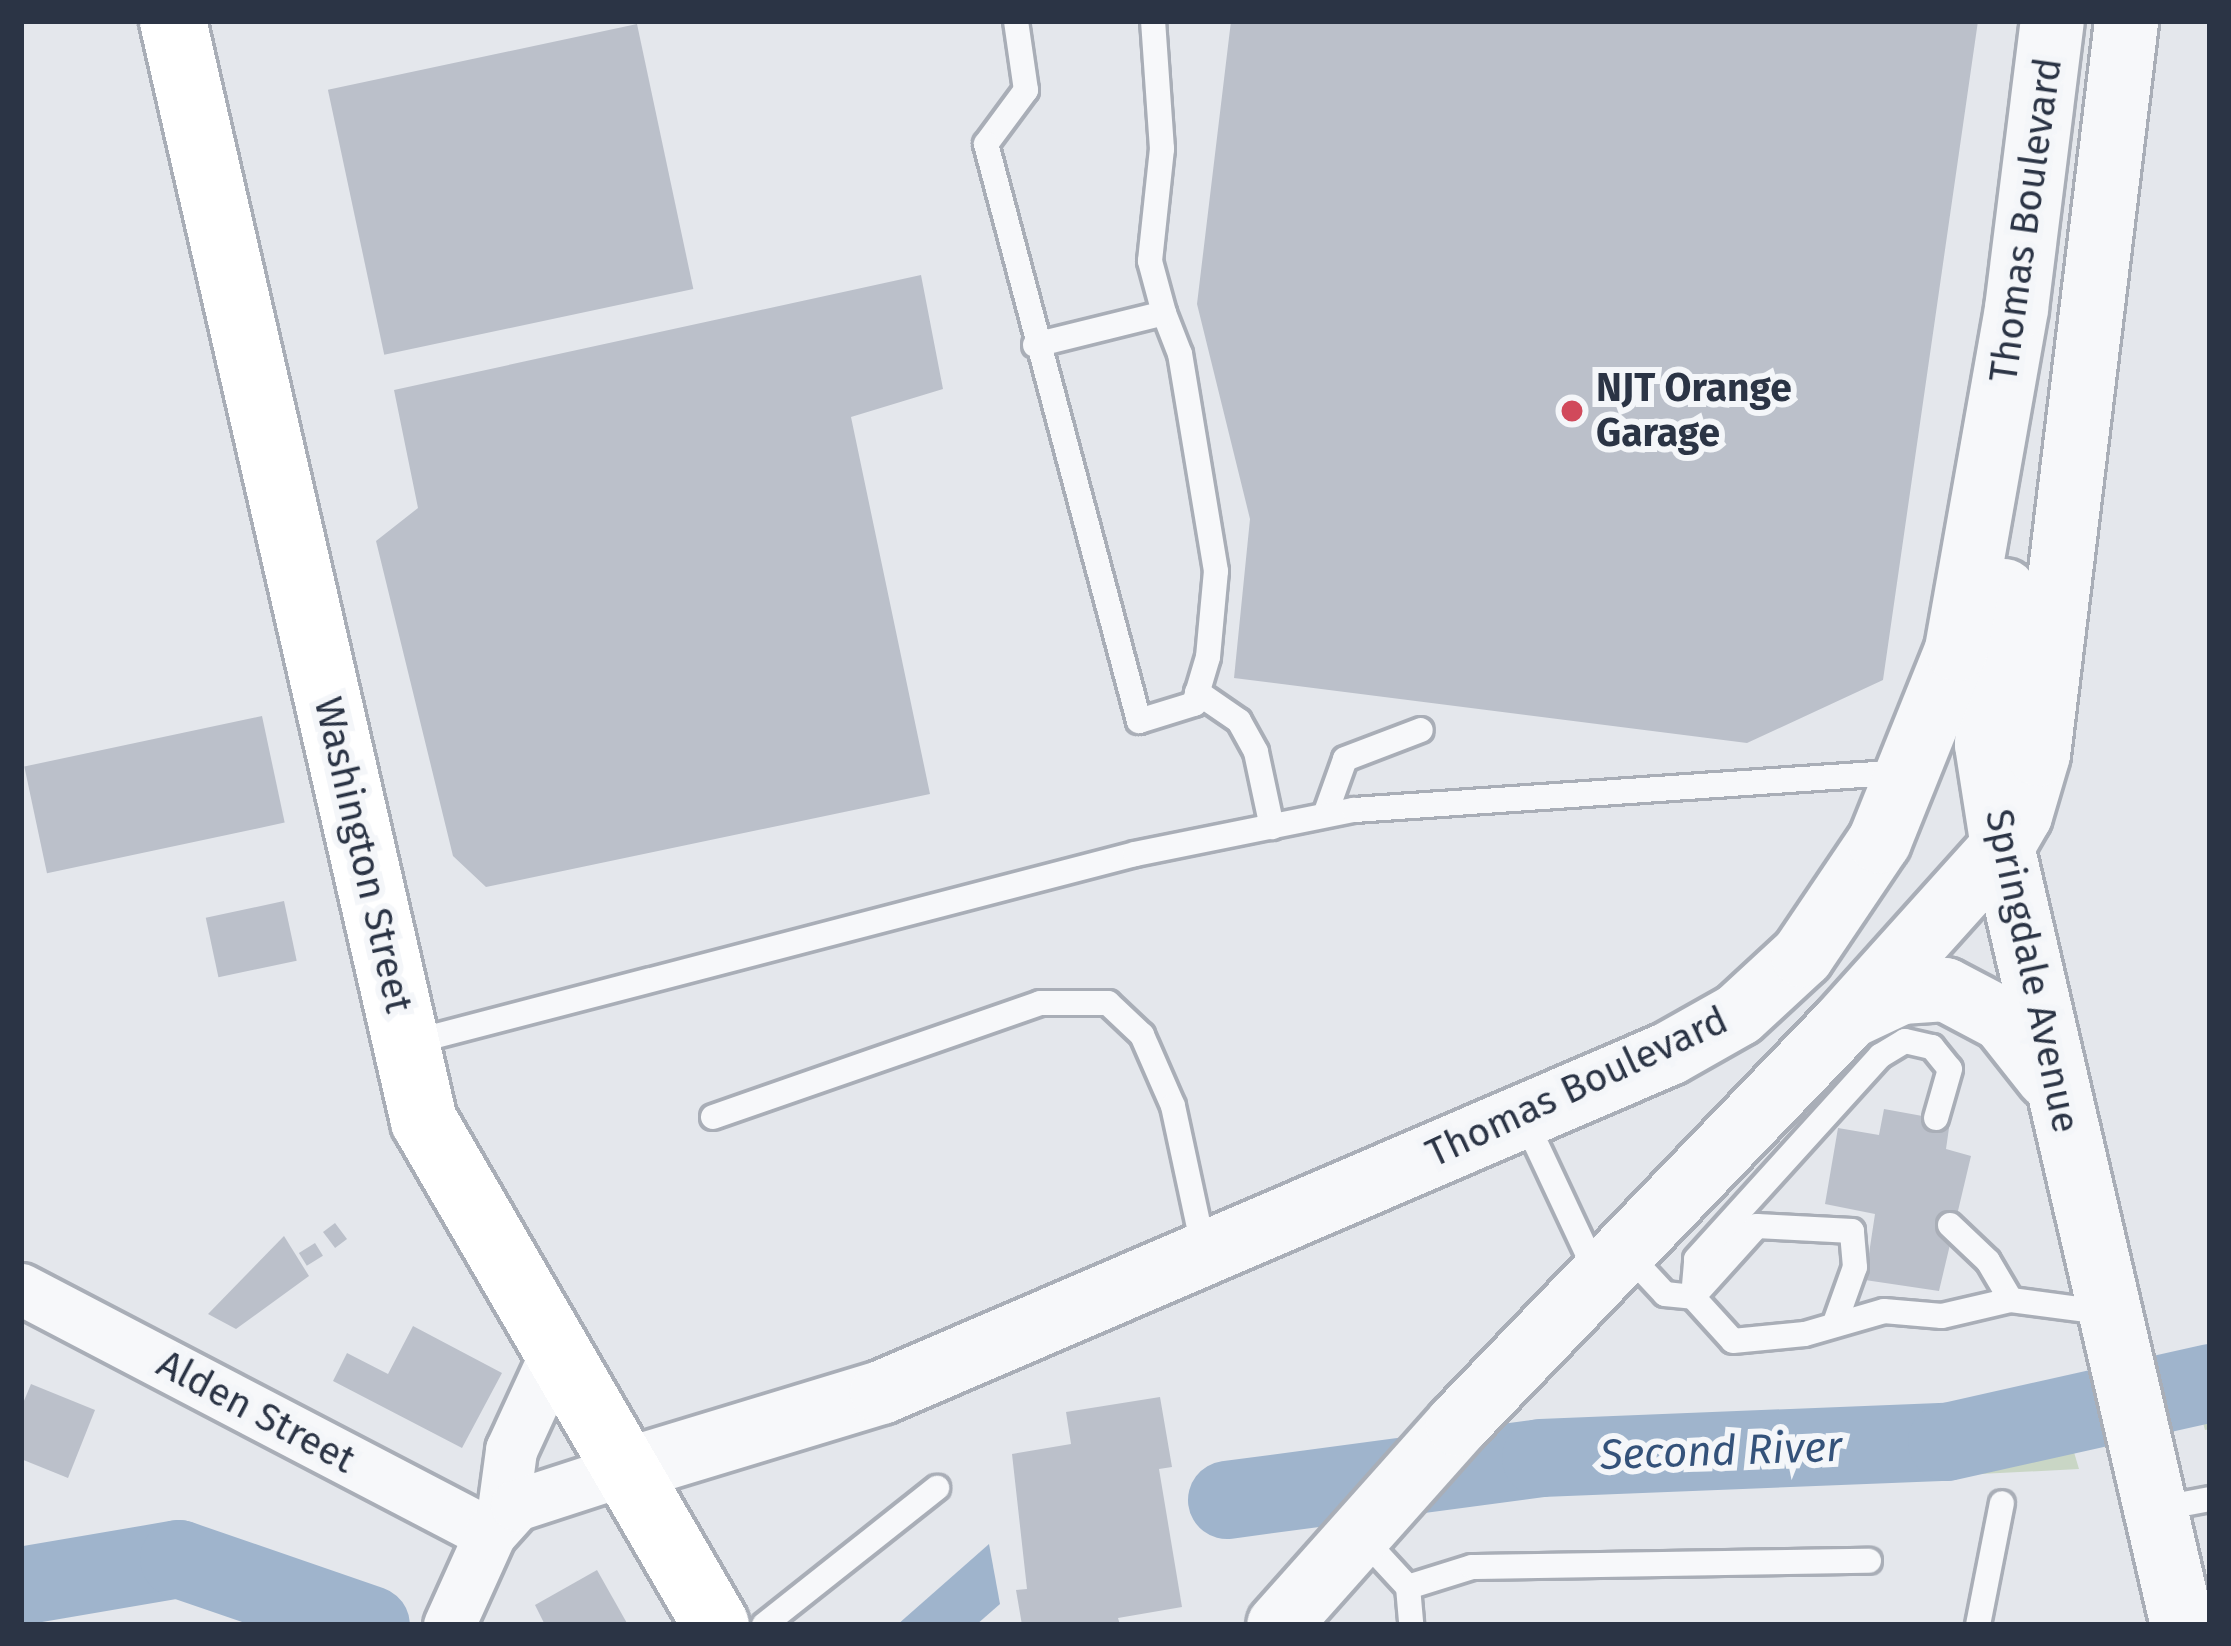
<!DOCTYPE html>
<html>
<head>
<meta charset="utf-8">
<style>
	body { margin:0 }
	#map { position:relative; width:2231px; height:1646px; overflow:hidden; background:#e4e7ec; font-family:"Fira Sans",sans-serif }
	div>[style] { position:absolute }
	.green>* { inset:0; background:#c9d6c5 }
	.water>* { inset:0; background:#9fb4cc }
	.river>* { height:78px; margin:-39px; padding:0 39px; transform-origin:39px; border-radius:39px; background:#9fb4cc }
	.building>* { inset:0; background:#bbc0ca; transform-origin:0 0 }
	.roads { filter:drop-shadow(3px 0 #a9aeb7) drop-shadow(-3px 0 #a9aeb7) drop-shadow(0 3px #a9aeb7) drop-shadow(0 -3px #a9aeb7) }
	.service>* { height:24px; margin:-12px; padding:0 12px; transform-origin:12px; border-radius:12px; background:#f7f8fa }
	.minor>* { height:51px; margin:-25.5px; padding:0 25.5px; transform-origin:25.5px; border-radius:25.5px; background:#f7f8fa }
	.tertiary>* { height:63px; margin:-31.5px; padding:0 31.5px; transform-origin:31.5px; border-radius:31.5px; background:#f7f8fa }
	.secondary>* { height:66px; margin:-33px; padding:0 33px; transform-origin:33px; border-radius:33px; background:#fff }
	.dots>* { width:33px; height:33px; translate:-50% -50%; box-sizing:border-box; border:6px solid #f4f6f9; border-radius:50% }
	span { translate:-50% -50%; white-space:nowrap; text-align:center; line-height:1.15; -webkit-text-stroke:12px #f4f6f9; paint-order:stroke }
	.street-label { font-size:39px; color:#2b3445 }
	.poi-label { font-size:39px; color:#2b3445; font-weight:700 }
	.left { translate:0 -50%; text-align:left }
	.water-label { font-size:42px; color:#34527a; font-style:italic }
	.frame { position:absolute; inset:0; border:24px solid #2b3445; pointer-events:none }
</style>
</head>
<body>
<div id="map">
	<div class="green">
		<div style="clip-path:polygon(2210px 1355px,2210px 1429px,2205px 1430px,2187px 1363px)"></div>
		<div style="clip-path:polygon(2057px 1395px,2079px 1469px,1452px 1501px,1502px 1441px)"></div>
	</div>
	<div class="water">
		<div style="clip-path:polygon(989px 1544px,1000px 1604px,976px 1625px,897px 1625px)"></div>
	</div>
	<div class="river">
		<div style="left:1227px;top:1500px;width:317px;rotate:-7.6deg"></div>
		<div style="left:1541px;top:1458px;width:406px;rotate:-2.3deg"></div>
		<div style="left:1947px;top:1442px;width:270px;rotate:-12.6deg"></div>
		<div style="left:21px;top:1586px;width:160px;rotate:-9.7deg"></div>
		<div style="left:179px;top:1559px;width:203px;rotate:19deg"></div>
	</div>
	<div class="building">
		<div style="clip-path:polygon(1231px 21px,1978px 21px,1883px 680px,1747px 743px,1234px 678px,1250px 519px,1197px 304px)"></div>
		<div style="left:637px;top:24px;width:271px;height:316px;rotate:78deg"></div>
		<div style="clip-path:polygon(921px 275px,943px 389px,851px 417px,930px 794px,486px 887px,453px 856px,376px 541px,418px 508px,394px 390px)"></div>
		<div style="left:262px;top:716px;width:109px;height:243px;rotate:78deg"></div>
		<div style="left:284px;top:901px;width:61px;height:80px;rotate:78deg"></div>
		<div style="clip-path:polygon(1884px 1109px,1950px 1121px,1946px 1149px,1971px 1156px,1939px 1291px,1865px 1280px,1875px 1214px,1825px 1204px,1838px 1128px,1879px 1135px)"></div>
		<div style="left:335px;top:1223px;width:20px;height:15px;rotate:53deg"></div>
		<div style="clip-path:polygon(284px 1236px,309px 1276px,236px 1329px,208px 1314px)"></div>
		<div style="left:315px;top:1243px;width:15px;height:19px;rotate:58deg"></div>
		<div style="clip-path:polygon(413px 1326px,502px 1373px,462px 1448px,333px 1381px,347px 1353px,388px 1374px)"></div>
		<div style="clip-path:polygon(31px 1384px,95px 1410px,68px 1478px,21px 1459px,21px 1408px)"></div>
		<div style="clip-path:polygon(1160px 1397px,1172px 1467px,1159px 1469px,1182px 1607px,1118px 1618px,1120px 1625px,1022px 1625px,1016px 1590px,1027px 1589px,1012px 1454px,1071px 1444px,1066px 1412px)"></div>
		<div style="clip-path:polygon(597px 1570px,628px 1625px,545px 1625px,535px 1605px)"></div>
	</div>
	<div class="roads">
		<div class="service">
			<div style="left:1016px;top:21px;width:70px;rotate:81.8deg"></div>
			<div style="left:1026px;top:90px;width:67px;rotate:126.5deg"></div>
			<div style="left:986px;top:144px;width:597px;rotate:75.15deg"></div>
			<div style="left:1139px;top:721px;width:58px;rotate:-17.2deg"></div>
			<div style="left:1194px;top:704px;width:49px;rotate:-73.4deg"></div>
			<div style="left:1208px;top:657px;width:86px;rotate:-84.7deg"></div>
			<div style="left:1216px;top:571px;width:220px;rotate:-99.4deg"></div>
			<div style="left:1180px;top:354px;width:44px;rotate:-111.3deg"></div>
			<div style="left:1035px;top:345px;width:133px;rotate:-13.9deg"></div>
			<div style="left:1164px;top:313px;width:54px;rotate:-105.1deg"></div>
			<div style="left:1150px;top:261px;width:113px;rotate:-83.9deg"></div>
			<div style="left:1162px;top:149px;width:128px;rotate:-94deg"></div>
			<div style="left:1197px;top:692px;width:51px;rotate:34.6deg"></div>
			<div style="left:1239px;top:721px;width:35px;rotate:61deg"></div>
			<div style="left:1256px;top:752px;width:77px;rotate:78deg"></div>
			<div style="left:1325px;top:815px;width:59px;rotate:-70.3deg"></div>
			<div style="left:1345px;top:759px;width:81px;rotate:-20.9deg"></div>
			<div style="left:409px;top:1043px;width:750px;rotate:-14.59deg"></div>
			<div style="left:1135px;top:854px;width:223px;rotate:-11.4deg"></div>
			<div style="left:1354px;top:810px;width:551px;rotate:-3.95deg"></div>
			<div style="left:1523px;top:1116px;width:174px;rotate:64.9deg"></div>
			<div style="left:713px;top:1117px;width:346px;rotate:-19.2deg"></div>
			<div style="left:1040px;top:1003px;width:68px"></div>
			<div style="left:1108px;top:1003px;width:47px;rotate:43.3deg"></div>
			<div style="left:1142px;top:1035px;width:77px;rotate:66.4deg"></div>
			<div style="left:1173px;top:1106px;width:147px;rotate:77.9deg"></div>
			<div style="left:1950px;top:1225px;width:52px;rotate:43.5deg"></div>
			<div style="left:1988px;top:1261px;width:45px;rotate:59.5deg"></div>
			<div style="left:1624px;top:1250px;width:60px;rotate:47deg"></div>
			<div style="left:1665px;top:1294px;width:28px;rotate:6deg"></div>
			<div style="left:1693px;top:1297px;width:38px;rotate:-85deg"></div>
			<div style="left:1696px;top:1259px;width:274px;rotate:-47.8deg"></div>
			<div style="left:1880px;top:1056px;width:29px;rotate:-31deg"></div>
			<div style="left:1905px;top:1041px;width:28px;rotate:13deg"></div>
			<div style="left:1932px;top:1047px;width:28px;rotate:51deg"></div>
			<div style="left:1950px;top:1069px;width:51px;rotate:105.9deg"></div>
			<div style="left:1836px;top:1320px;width:56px;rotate:-70.3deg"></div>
			<div style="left:1855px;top:1267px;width:36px;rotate:-95deg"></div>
			<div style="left:1852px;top:1231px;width:95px;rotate:-177deg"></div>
			<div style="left:1757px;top:1226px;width:96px;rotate:132deg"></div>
			<div style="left:1693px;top:1297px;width:59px;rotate:47.7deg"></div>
			<div style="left:1733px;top:1341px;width:72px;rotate:-5.6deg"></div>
			<div style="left:1805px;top:1334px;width:82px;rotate:-16.2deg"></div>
			<div style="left:1884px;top:1311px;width:58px;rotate:4.9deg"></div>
			<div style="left:1942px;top:1316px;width:71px;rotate:-13.1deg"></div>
			<div style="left:2011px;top:1300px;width:98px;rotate:7.6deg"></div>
			<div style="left:2157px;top:1509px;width:54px;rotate:-10.7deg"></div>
			<div style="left:1358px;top:1533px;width:74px;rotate:47.2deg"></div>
			<div style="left:1408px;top:1587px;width:38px;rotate:85deg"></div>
			<div style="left:1408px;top:1587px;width:67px;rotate:-17.4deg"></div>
			<div style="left:1472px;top:1567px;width:397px;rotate:-0.9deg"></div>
			<div style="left:764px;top:1625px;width:221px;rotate:-38.4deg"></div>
			<div style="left:1978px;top:1625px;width:124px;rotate:-78.9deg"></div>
		</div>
		<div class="minor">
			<div style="left:21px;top:1289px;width:529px;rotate:27.58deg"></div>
			<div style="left:502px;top:1517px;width:68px;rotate:-82.3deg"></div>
			<div style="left:511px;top:1450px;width:108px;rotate:-65.3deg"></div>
			<div style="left:449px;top:1625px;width:100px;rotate:-65.7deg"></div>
			<div style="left:490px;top:1534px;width:39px;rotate:-48deg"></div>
			<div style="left:516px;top:1505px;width:114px;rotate:-18deg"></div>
		</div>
		<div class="tertiary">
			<div style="left:2004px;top:590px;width:155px;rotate:96.7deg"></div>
			<div style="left:1986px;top:744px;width:103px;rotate:81.1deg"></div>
			<div style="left:2002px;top:846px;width:800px;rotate:76.99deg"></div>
			<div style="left:1852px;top:1015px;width:54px;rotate:-25.1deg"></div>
			<div style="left:1901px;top:992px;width:44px;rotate:-3.9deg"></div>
			<div style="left:1945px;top:989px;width:64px;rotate:27.8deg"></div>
			<div style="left:2002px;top:1019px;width:73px;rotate:51.7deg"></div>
			<div style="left:624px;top:1470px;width:269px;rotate:-16.9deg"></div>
			<div style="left:881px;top:1392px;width:858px;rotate:-23.28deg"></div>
			<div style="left:1669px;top:1053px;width:79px;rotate:-29.5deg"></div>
			<div style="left:1738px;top:1014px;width:87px;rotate:-42.7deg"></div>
			<div style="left:1802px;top:955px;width:138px;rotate:-56deg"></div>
			<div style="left:1879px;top:841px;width:207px;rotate:-68.1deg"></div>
			<div style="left:1956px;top:649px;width:346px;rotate:-80deg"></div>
			<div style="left:2016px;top:308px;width:289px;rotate:-82.9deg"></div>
			<div style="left:1278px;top:1625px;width:269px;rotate:-48.3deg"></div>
			<div style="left:1457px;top:1424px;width:555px;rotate:-46.09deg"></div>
			<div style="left:1842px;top:1024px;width:239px;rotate:-48deg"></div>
			<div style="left:2002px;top:846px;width:36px;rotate:-60deg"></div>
			<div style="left:2020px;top:815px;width:64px;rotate:-73.6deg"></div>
			<div style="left:2038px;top:754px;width:738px;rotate:-83.15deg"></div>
		</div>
		<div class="secondary">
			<div style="left:173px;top:21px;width:1128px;rotate:77.15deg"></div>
			<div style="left:424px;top:1121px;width:582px;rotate:59.91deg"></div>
		</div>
	</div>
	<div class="dots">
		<div style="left:1572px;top:411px;background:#d1495b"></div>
	</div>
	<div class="street-label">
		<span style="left:2026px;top:220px;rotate:-82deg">Thomas Boulevard</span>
		<span style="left:363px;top:855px;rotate:77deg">Washington Street</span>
		<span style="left:2032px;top:971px;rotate:78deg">Springdale Avenue</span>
		<span style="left:1577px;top:1087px;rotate:-25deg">Thomas Boulevard</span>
		<span style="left:256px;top:1412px;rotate:28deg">Alden Street</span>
	</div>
	<div class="poi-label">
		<span class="left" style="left:1596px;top:411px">NJT Orange<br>Garage</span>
	</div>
	<div class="water-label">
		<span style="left:1721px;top:1451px;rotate:-2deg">Second River</span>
	</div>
	<div class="frame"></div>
</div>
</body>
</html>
